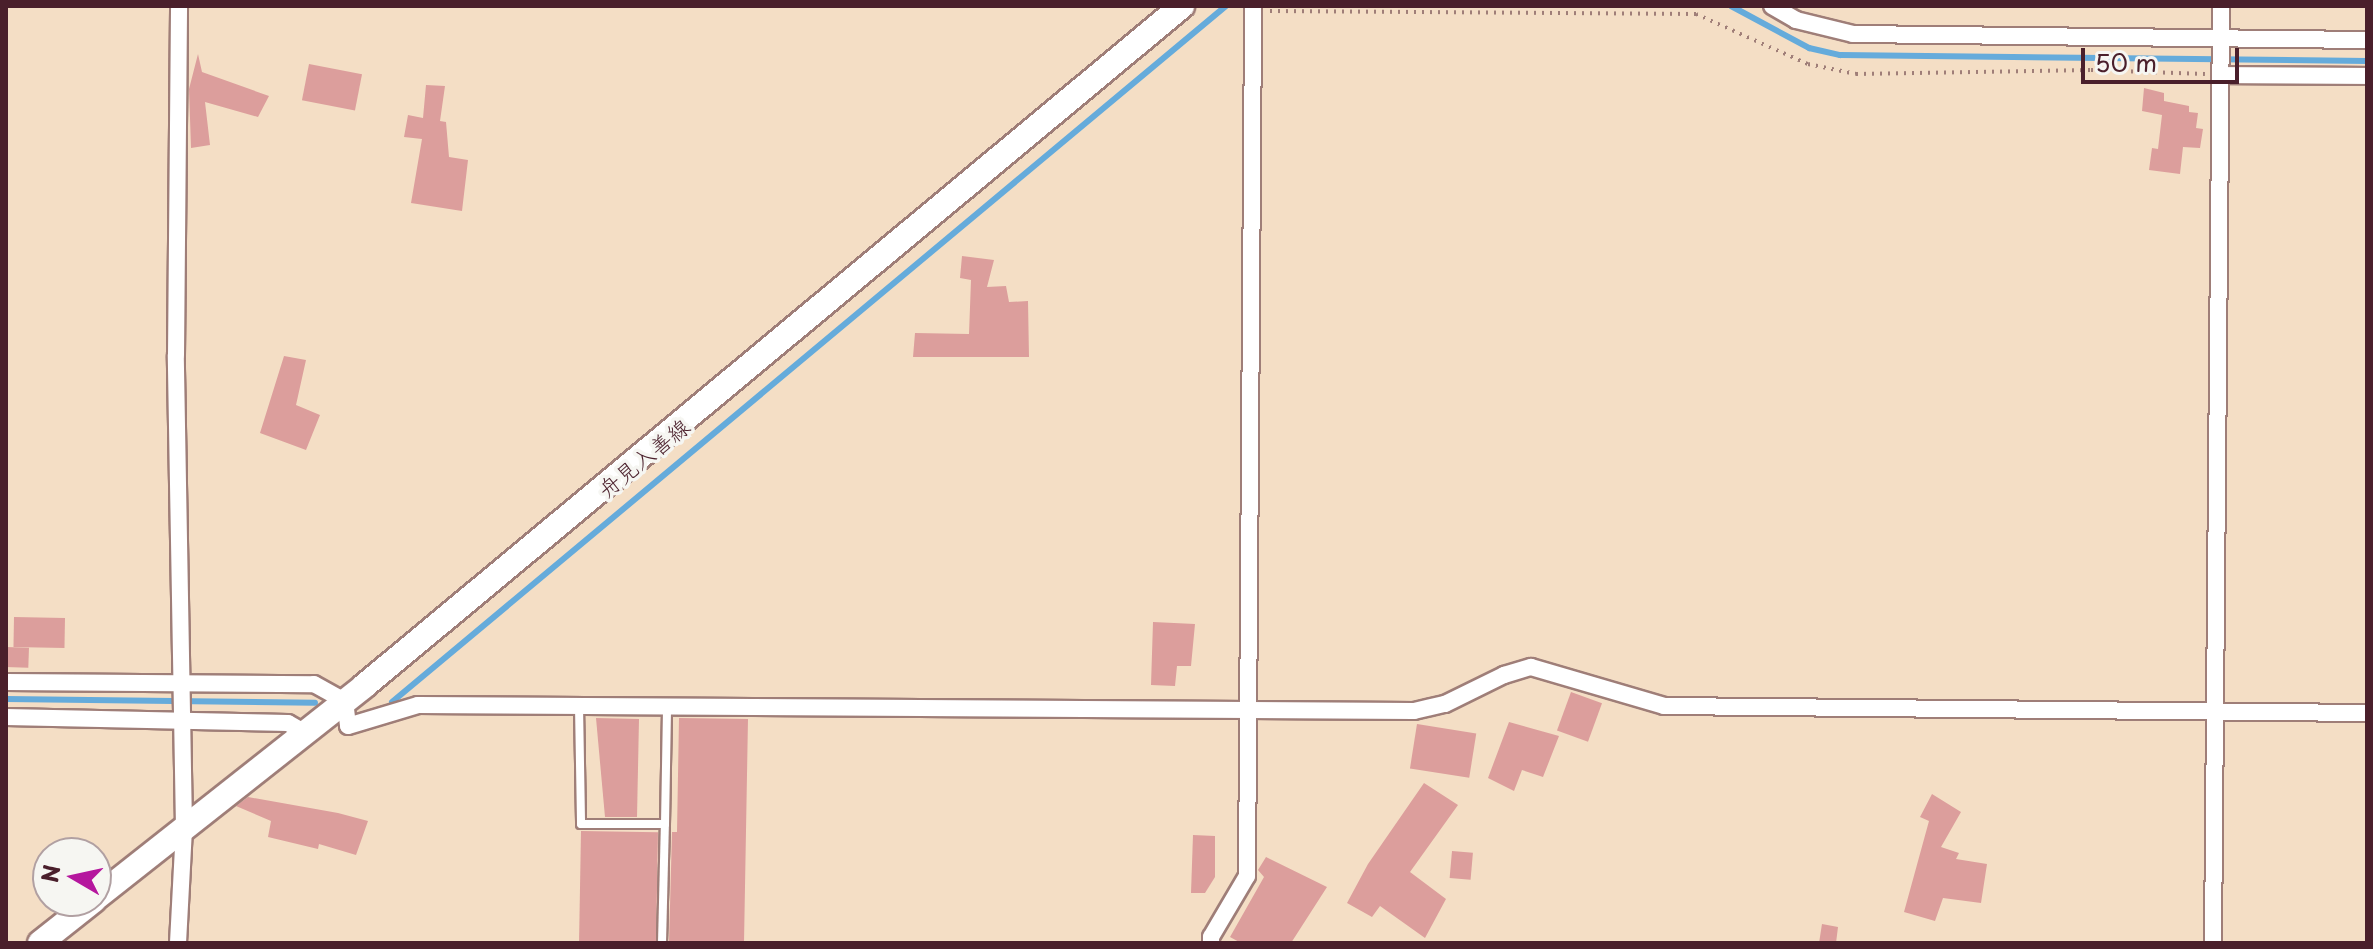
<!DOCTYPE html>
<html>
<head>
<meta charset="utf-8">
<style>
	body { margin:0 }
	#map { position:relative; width:2373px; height:949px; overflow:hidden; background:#f4dec5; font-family:"Playpen Sans","Klee One",sans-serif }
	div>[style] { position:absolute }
	.stream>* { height:6px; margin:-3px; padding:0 3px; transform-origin:3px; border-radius:3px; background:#65abdb }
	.building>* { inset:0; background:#dc9e9c; transform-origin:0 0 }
	.path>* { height:4px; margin-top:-2px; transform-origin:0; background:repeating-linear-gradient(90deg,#9f7e78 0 2px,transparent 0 8px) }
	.roads { filter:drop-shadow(2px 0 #9f7e78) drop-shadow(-2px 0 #9f7e78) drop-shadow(0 2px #9f7e78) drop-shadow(0 -2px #9f7e78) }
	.lane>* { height:8px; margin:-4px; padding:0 4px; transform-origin:4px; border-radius:4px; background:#fff }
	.street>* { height:16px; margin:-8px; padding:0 8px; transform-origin:8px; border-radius:8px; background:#fff }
	.secondary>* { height:24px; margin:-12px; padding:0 12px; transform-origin:12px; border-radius:12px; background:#fff }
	span { translate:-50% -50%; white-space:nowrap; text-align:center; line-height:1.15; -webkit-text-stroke:7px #f6f6f2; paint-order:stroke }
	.street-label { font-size:22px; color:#4a1f2b }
	.frame { position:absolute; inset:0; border:8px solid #4a1f2b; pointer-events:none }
	.north { position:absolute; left:32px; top:837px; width:80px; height:80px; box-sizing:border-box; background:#f6f6f2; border:2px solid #b1a0a2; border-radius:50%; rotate:279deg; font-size:22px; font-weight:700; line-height:32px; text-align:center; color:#4a1f2b }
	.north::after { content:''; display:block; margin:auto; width:28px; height:36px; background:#b5179e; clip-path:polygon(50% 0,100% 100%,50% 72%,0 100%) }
	.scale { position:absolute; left:2081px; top:48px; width:158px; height:36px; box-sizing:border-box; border:4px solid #4a1f2b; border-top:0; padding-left:10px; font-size:24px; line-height:28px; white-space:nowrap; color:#4a1f2b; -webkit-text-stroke:6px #f6f6f2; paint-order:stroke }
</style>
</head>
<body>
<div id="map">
	<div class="stream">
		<div style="left:1731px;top:6px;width:89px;rotate:28.3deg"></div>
		<div style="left:1809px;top:48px;width:32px;rotate:13deg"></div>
		<div style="left:1840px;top:55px;width:527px;rotate:0.65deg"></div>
		<div style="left:6px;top:699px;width:309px;rotate:0.7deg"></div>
		<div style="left:392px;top:702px;width:1086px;rotate:-39.85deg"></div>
	</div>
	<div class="building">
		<div style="clip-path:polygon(198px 54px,202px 72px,269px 96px,258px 117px,205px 102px,210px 145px,191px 148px,189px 89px)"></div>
		<div style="left:309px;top:64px;width:54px;height:37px;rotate:11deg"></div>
		<div style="clip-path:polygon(426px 85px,445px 86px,440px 121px,446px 122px,449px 157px,468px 160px,462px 211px,411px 203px,422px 139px,404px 137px,408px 115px,423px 118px)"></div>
		<div style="clip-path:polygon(2144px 88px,2164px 93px,2164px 101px,2189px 106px,2189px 112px,2198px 113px,2196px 128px,2203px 129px,2200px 148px,2183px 147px,2180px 174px,2149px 170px,2152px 148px,2158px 149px,2162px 115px,2142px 111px)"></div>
		<div style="clip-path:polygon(962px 256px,994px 260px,987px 287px,1006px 286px,1009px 302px,1028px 301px,1029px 357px,913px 357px,915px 333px,969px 334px,971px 280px,960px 278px)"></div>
		<div style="clip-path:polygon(284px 356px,306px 360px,296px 405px,320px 415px,306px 450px,260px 433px)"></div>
		<div style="left:14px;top:617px;width:51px;height:30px;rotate:1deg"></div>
		<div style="clip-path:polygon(1153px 622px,1195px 624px,1191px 666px,1177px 666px,1175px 686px,1151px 685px)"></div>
		<div style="left:6px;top:647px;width:23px;height:20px;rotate:2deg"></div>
		<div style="left:1571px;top:692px;width:33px;height:41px;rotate:20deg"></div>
		<div style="clip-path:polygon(596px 718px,639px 719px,637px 817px,605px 817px)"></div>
		<div style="clip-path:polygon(679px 718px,748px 719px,744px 943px,669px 943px,672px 832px,677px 832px)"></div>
		<div style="clip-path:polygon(1509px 722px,1559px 736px,1543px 777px,1522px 770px,1514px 791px,1488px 778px)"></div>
		<div style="left:1417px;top:724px;width:60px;height:45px;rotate:9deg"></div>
		<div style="clip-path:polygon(1424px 783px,1458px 805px,1410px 872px,1446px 899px,1425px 938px,1380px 906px,1372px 917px,1347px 903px,1368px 864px)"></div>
		<div style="clip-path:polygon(1932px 794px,1961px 812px,1941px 847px,1959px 853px,1956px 859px,1987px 864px,1981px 903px,1943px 898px,1935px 921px,1904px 912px,1929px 821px,1920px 817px)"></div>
		<div style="clip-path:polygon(248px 797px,338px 813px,368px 821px,356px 855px,319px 844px,318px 849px,268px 837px,271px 821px,236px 806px)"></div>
		<div style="left:581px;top:831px;width:77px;height:112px;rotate:1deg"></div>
		<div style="clip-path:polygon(1193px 835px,1215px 836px,1215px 877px,1205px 893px,1191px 893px)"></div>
		<div style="left:1452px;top:851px;width:21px;height:27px;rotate:5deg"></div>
		<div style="clip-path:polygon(1266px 857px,1327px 887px,1291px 943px,1241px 943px,1230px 937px,1264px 877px,1258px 870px)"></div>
		<div style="clip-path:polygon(1822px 924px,1838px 927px,1836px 943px,1819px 943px)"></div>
	</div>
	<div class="path">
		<div style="left:1270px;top:11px;width:426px;rotate:0.4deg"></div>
		<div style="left:1696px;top:14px;width:123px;rotate:24.1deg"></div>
		<div style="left:1808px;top:64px;width:49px;rotate:11.8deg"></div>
		<div style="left:1856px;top:74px;width:235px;rotate:-1deg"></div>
		<div style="left:2091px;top:70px;width:114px;rotate:2deg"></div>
	</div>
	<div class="roads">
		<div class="lane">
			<div style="left:579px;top:706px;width:118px;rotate:89deg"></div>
			<div style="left:581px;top:824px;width:84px"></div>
			<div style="left:665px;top:824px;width:118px;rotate:-89deg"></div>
			<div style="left:662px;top:943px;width:119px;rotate:-88.6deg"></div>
		</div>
		<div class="street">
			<div style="left:1772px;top:6px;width:28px;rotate:30deg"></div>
			<div style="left:1796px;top:20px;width:59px;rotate:13.8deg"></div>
			<div style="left:1853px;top:34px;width:514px;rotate:0.67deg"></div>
			<div style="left:2220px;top:75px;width:147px;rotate:0.4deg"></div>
			<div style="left:6px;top:682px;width:308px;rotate:0.4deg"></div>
			<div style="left:314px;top:684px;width:35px;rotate:29deg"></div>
			<div style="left:345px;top:701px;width:25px;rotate:83deg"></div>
			<div style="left:348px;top:726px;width:73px;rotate:-16.7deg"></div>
			<div style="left:418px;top:705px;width:996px;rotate:0.35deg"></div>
			<div style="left:1414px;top:711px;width:32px;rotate:-13deg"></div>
			<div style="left:1445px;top:704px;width:66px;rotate:-26.2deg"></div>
			<div style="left:1504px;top:675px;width:28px;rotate:-17deg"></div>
			<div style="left:1531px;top:667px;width:139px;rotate:16.3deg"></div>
			<div style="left:1664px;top:706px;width:703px;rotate:0.57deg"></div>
			<div style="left:6px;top:717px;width:282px;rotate:1.2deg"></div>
			<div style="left:288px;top:723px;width:20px;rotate:30deg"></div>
			<div style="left:178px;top:943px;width:116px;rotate:-87deg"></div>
			<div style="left:184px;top:827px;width:472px;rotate:-91deg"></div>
			<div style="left:176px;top:355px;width:349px;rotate:-89.5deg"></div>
			<div style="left:1211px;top:943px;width:6px;rotate:-90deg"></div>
			<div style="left:1211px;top:937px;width:71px;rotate:-59.5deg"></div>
			<div style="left:1247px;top:876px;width:870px;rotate:-89.6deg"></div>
			<div style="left:2213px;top:943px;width:937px;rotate:-89.51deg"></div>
		</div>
		<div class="secondary">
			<div style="left:96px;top:898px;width:342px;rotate:-38.3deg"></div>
			<div style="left:364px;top:686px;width:1064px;rotate:-39.74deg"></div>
			<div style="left:40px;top:943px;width:68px;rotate:-38.4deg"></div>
		</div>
	</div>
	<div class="street-label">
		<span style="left:643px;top:457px;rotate:-39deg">舟見入善線</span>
	</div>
	<div class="frame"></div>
	<div class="north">N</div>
	<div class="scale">50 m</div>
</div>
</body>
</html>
